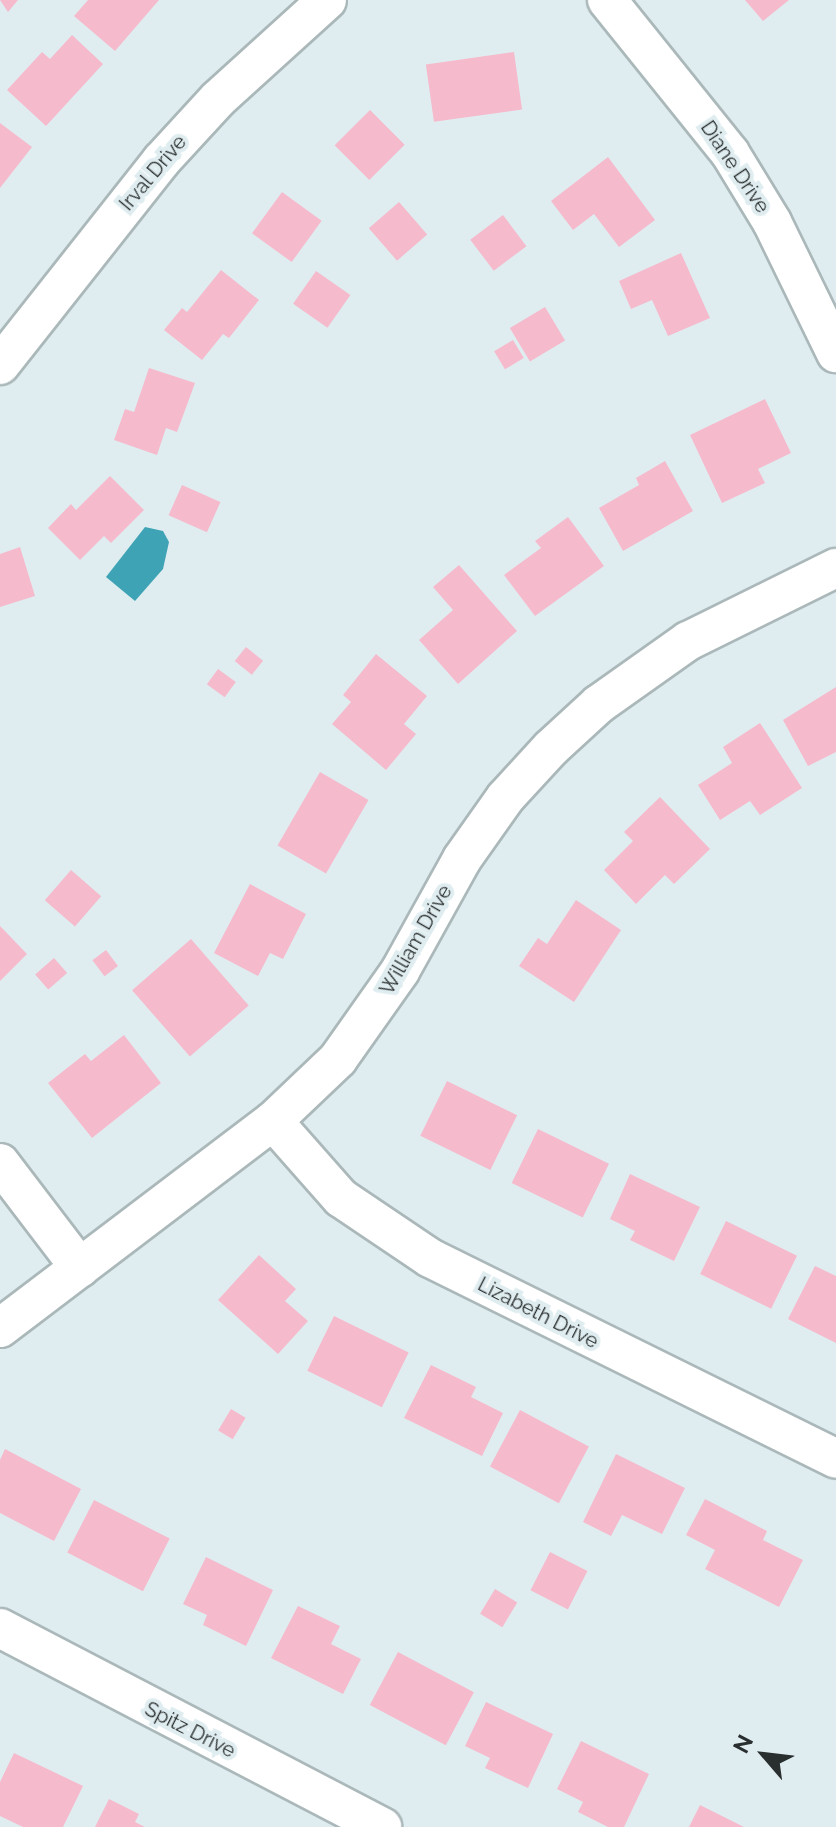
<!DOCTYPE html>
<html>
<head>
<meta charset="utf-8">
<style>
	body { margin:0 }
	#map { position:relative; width:836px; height:1827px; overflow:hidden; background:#e0edf0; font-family:Raleway,sans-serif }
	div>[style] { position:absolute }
	.water>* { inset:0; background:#3ea3b4 }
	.building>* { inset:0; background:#f5bacc; transform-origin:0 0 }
	.roads { filter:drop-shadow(2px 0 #abb8ba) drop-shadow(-2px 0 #abb8ba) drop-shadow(0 2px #abb8ba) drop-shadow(0 -2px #abb8ba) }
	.minor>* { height:38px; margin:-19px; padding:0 19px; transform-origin:19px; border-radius:19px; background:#fff }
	span { translate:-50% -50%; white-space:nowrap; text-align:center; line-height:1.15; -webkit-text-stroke:8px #e0edf0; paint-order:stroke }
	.street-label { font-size:20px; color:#292e2f }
	.north { position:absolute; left:724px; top:1715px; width:80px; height:80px; -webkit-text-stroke:6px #e0edf0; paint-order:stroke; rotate:298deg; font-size:22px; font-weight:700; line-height:32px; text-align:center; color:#292e2f }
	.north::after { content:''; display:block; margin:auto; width:28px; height:36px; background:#292e2f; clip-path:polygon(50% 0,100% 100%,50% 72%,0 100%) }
</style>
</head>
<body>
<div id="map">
	<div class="water">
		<div style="clip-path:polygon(145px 527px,163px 531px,169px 542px,163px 569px,135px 601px,106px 577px)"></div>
	</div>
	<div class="building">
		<div style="clip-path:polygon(0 0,18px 0,8px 12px)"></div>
		<div style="clip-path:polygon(88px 0,159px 0,115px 51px,74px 16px)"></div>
		<div style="clip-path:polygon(745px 0,789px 0,763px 21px)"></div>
		<div style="clip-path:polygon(72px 35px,103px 64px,46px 126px,7px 90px,42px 52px,50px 59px)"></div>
		<div style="left:514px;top:52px;width:58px;height:89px;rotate:82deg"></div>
		<div style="left:370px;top:110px;width:49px;height:50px;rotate:45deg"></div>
		<div style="clip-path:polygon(0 123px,32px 147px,0 188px)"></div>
		<div style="clip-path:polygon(608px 157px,655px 220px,619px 247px,594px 214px,573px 230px,551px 201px)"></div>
		<div style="left:282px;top:192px;width:49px;height:51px;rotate:36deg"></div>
		<div style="left:399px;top:202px;width:43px;height:40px;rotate:49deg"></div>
		<div style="left:503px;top:215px;width:39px;height:41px;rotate:53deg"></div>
		<div style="clip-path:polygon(681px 253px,710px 318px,668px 336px,652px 300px,631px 309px,619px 281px)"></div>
		<div style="clip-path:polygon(221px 270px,259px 300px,229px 338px,223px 334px,202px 360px,164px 330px,182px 308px,187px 312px)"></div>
		<div style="left:316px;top:271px;width:42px;height:40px;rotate:35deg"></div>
		<div style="left:545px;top:307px;width:39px;height:41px;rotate:59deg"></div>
		<div style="left:513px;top:340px;width:21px;height:22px;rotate:59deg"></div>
		<div style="clip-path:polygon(149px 368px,195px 383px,177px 432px,166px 428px,157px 455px,114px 440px,125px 409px,134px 412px)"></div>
		<div style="clip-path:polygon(765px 399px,791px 453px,758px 469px,765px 483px,722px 503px,690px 435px)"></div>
		<div style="clip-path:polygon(665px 461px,693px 511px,623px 551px,599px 508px,639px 485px,636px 478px)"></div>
		<div style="clip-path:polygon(110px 476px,144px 510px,111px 543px,104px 536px,80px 560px,48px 528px,71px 504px,76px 510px)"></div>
		<div style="left:182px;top:485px;width:42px;height:33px;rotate:24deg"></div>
		<div style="clip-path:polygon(568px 517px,604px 566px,535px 616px,504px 575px,541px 548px,535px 541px)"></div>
		<div style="clip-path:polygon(20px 547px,35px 596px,0 607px,0 554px)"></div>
		<div style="clip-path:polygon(459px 565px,517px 631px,458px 684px,419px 640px,453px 610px,433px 587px)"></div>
		<div style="left:246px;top:647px;width:22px;height:18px;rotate:39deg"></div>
		<div style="clip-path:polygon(376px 654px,427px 696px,404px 724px,416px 734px,386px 770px,332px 724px,351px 702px,343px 695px)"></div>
		<div style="left:218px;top:669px;width:22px;height:19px;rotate:36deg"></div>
		<div style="clip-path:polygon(836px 687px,836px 752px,808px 766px,783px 720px)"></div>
		<div style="clip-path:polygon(760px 723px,802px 788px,760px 815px,750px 801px,720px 820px,698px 785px,732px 763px,723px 747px)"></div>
		<div style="left:320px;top:772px;width:56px;height:85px;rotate:30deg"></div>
		<div style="clip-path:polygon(660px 797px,710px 849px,674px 884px,665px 875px,636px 904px,604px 870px,633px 841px,624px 832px)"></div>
		<div style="left:71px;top:870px;width:40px;height:40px;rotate:41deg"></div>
		<div style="clip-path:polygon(250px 884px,306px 914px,283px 959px,270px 953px,258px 976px,214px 953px)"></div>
		<div style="clip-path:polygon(576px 900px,621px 930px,574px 1002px,519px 966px,538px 938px,547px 944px)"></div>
		<div style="clip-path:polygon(0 926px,27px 954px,0 981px)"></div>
		<div style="left:191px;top:939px;width:88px;height:78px;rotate:49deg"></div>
		<div style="left:106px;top:950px;width:20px;height:17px;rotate:53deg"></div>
		<div style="left:54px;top:958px;width:20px;height:25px;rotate:49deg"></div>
		<div style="clip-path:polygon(124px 1035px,161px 1083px,92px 1138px,48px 1083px,85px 1054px,91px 1061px)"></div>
		<div style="left:447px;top:1081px;width:78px;height:61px;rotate:26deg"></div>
		<div style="left:538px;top:1129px;width:79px;height:60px;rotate:26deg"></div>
		<div style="clip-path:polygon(630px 1174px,700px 1207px,674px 1261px,630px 1240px,635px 1231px,610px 1219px)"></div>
		<div style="left:726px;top:1221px;width:79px;height:59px;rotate:26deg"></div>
		<div style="clip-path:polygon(259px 1255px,296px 1289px,285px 1301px,308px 1321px,278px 1354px,218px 1300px)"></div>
		<div style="clip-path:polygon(815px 1266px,836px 1276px,836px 1343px,788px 1319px)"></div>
		<div style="left:334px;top:1316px;width:83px;height:61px;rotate:26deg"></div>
		<div style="clip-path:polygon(431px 1365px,476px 1387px,471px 1397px,503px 1413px,482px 1456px,404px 1418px)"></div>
		<div style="left:231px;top:1409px;width:17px;height:25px;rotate:31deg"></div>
		<div style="left:520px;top:1410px;width:78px;height:64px;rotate:28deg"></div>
		<div style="clip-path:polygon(5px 1449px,81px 1489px,54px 1541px,0 1513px,0 1460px)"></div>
		<div style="clip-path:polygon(616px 1454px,685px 1488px,662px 1534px,622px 1515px,611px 1536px,583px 1522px)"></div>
		<div style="clip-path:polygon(705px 1499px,767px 1531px,763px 1540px,803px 1560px,779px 1607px,705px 1569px,715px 1550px,686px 1535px)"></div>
		<div style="left:94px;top:1500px;width:85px;height:59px;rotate:27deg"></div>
		<div style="left:550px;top:1552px;width:42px;height:43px;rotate:27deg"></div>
		<div style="clip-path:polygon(206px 1557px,273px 1590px,246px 1646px,203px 1625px,207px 1615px,183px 1604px)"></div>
		<div style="left:495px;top:1589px;width:26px;height:29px;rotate:31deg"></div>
		<div style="clip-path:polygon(298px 1606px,340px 1626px,331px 1644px,361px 1659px,343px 1694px,271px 1658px)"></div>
		<div style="left:398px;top:1652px;width:86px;height:60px;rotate:28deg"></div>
		<div style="clip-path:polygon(486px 1702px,553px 1734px,528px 1788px,485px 1768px,490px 1758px,465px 1746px)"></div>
		<div style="clip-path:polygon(581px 1741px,649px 1774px,624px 1827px,608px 1827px,578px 1812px,583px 1802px,557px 1789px)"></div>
		<div style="clip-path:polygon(14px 1753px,83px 1786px,63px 1827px,23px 1827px,0 1816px,0 1782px)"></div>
		<div style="clip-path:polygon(109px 1799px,139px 1814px,135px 1822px,145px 1827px,95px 1827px)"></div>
		<div style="clip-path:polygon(700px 1805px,744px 1827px,689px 1827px)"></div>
	</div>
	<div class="roads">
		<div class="minor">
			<div style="left:607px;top:0;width:196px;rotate:51.2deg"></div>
			<div style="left:730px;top:153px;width:81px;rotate:58.7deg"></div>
			<div style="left:772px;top:222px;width:146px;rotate:64deg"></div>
			<div style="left:0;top:365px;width:260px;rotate:-51.7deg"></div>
			<div style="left:161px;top:161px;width:84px;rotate:-47.4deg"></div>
			<div style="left:218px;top:99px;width:147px;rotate:-42.2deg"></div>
			<div style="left:273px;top:1121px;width:103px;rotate:48.6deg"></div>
			<div style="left:341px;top:1198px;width:107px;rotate:34deg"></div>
			<div style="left:430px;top:1258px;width:453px;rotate:26.3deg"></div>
			<div style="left:0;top:1163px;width:132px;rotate:52.7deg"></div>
			<div style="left:0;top:1328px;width:343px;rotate:-37.2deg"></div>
			<div style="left:273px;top:1121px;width:90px;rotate:-43.6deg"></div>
			<div style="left:338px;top:1059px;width:108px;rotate:-54.8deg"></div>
			<div style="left:400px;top:971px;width:128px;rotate:-61deg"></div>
			<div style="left:462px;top:859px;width:75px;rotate:-54.8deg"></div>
			<div style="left:505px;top:798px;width:68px;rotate:-47.4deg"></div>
			<div style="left:551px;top:748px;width:65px;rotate:-42.5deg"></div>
			<div style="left:599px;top:704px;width:109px;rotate:-35.3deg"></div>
			<div style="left:688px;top:641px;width:165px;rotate:-26.3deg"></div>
			<div style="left:0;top:1628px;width:431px;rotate:27.5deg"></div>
		</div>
	</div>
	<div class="street-label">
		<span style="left:735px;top:167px;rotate:56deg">Diane Drive</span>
		<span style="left:153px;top:173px;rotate:-50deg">Irval Drive</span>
		<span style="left:416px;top:940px;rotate:-60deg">William Drive</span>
		<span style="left:538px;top:1313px;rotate:27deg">Lizabeth Drive</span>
		<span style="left:190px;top:1730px;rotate:27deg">Spitz Drive</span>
	</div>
	<div class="north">N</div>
</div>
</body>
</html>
